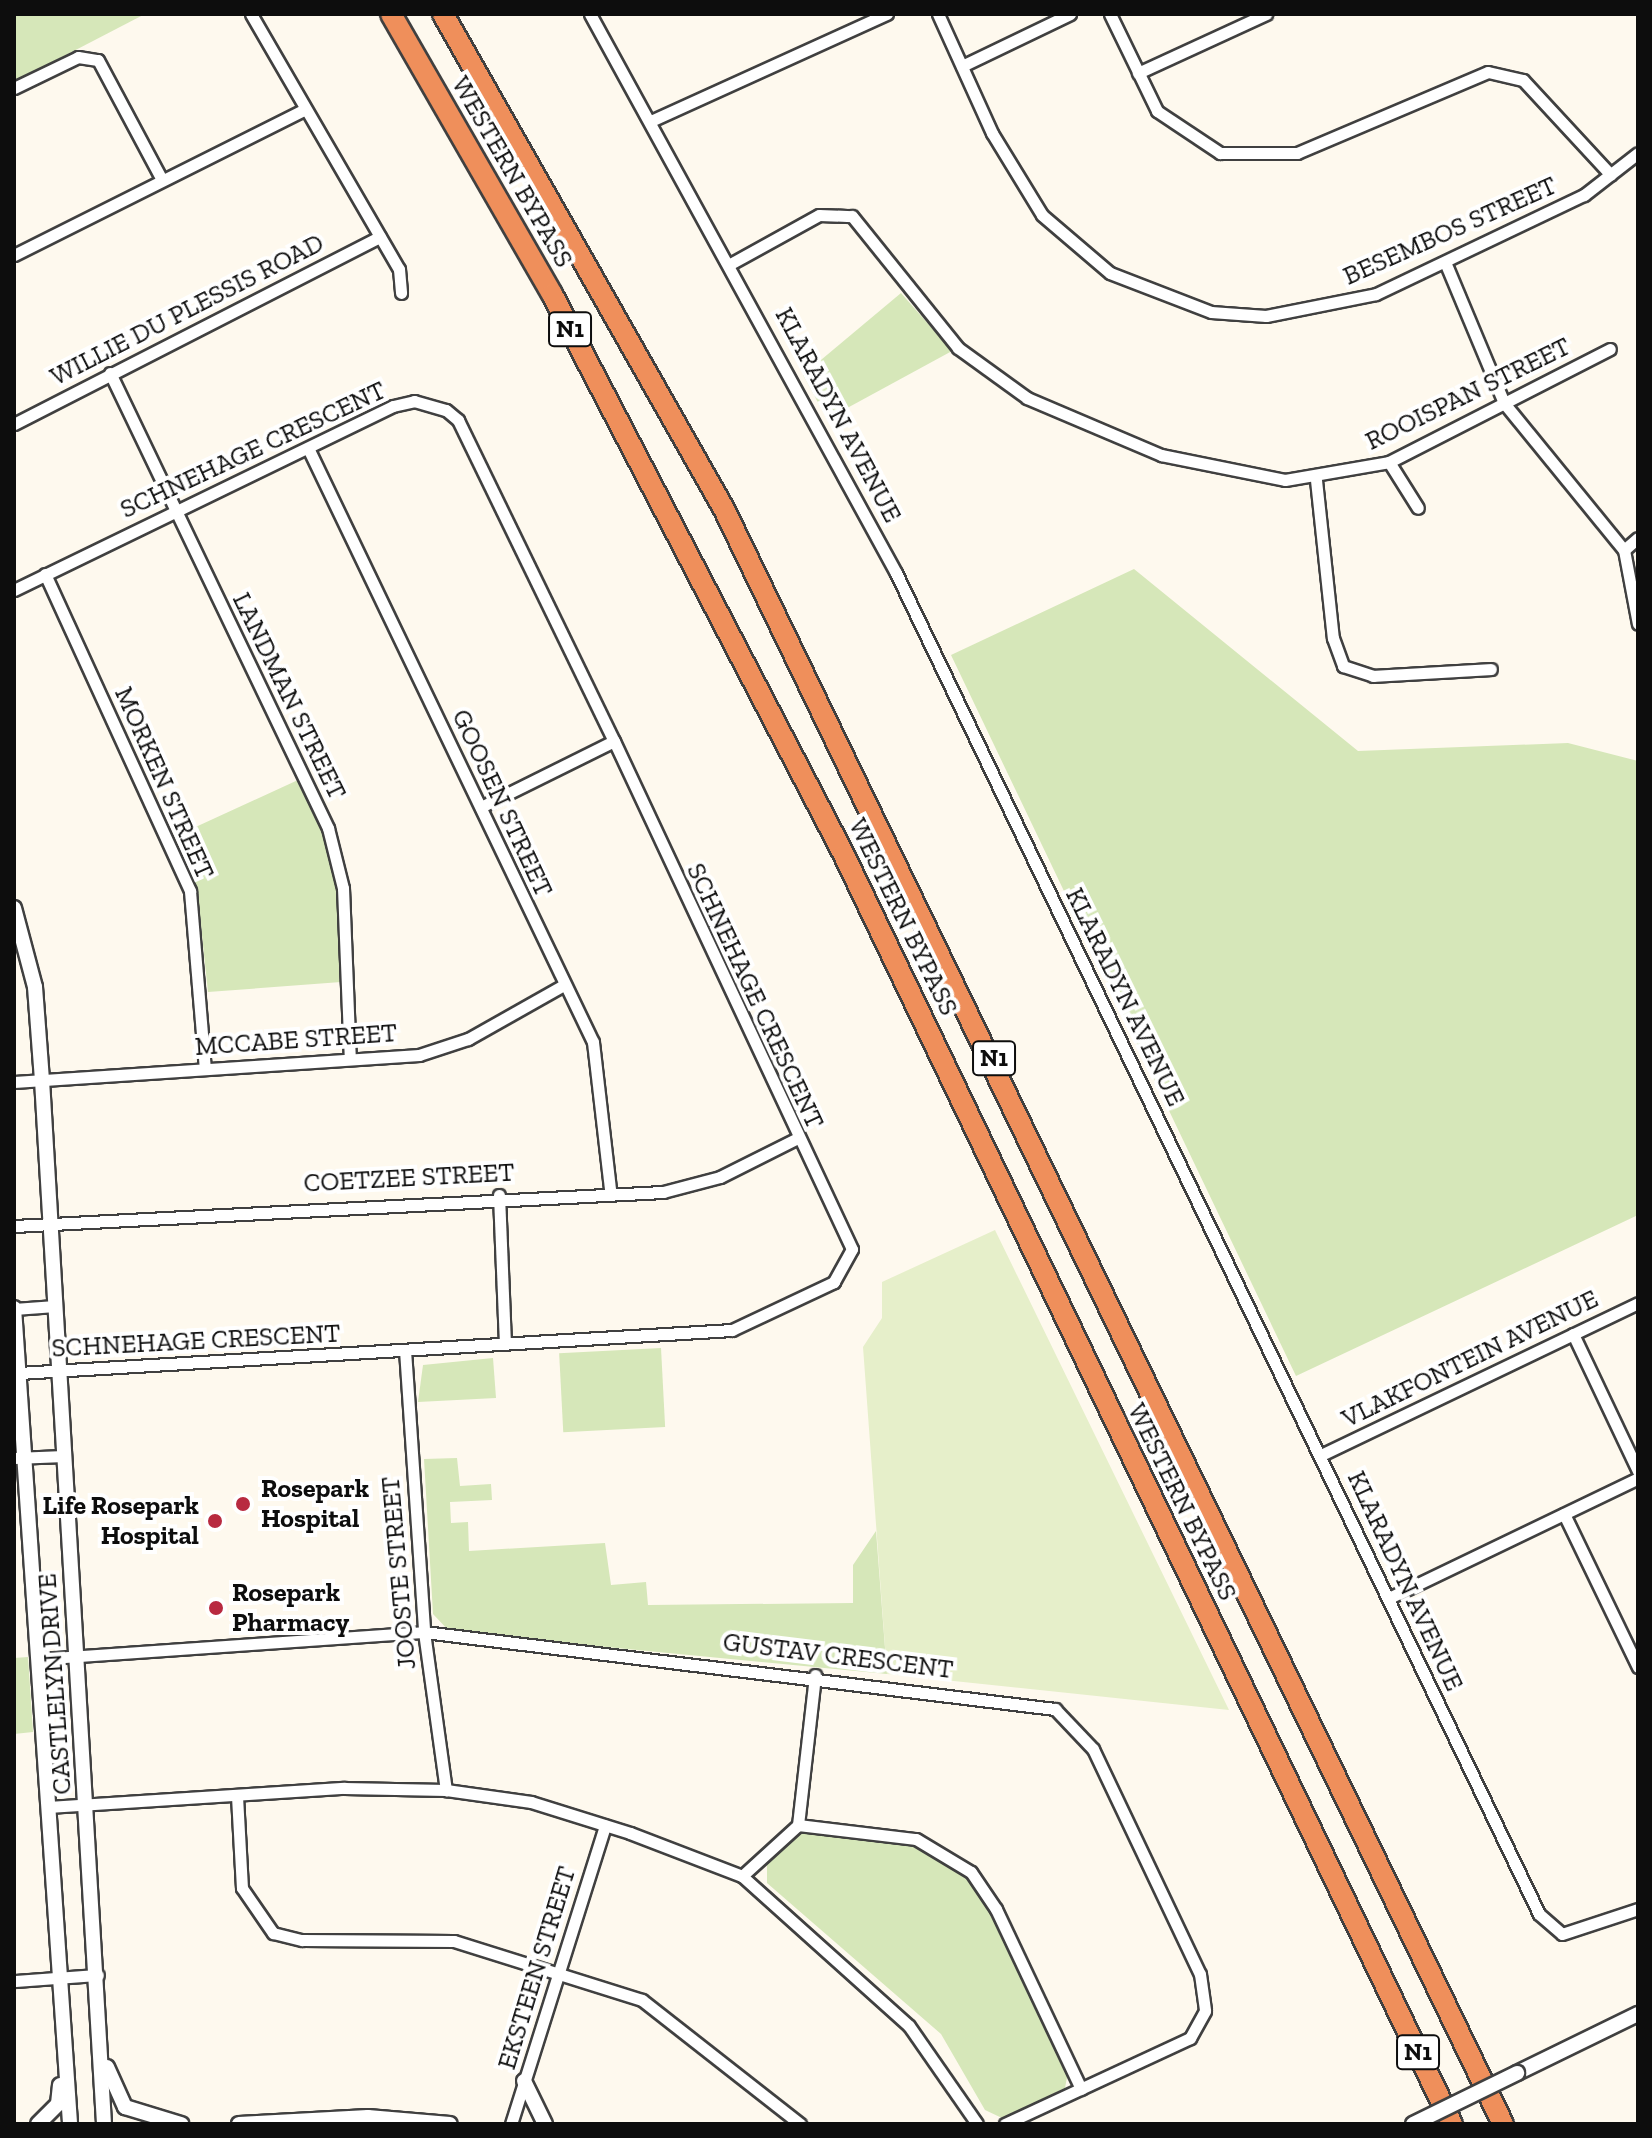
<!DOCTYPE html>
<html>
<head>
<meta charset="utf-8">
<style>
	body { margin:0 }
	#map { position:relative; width:1652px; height:2138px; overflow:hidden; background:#fef9ee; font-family:"Zilla Slab",serif }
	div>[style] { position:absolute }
	.green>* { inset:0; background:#d6e7b9; transform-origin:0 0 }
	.pitch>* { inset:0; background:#e6efca }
	.roads { filter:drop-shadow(2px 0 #404040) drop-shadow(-2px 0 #404040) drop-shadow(0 2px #404040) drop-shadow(0 -2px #404040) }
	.minor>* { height:11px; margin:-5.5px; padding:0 5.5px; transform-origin:5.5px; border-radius:5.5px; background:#fff }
	.tertiary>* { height:14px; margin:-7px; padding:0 7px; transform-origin:7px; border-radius:7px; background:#fff }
	.motorway>* { height:20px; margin:-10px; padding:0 10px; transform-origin:10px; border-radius:10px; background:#ef8f5b }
	.bridges { filter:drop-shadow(2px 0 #404040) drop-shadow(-2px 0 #404040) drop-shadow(0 2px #404040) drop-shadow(0 -2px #404040) }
	.tertiary-bridge>* { height:14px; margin:-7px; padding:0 7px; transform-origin:7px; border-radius:7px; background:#fff }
	.dots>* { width:22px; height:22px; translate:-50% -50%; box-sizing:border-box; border:4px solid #fff; border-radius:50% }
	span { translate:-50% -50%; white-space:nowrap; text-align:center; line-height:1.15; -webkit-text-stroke:8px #fff; paint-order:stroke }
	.shield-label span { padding:2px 6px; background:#fff; border:2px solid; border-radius:6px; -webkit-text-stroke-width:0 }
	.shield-label { font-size:24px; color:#0d0d0d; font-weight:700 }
	.street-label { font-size:26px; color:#0d0d0d }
	.poi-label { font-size:26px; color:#0d0d0d; font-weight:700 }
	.left { translate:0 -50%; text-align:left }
	.right { translate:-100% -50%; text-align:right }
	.frame { position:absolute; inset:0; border:16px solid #0d0d0d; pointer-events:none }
</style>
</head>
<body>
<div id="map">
	<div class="green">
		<div style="clip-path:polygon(14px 14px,145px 14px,14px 82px)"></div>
		<div style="clip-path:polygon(901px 293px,952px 351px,827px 419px,803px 375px)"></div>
		<div style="clip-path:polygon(1134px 569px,1358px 751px,1568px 743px,1638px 761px,1638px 1215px,1296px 1376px,951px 655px)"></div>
		<div style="clip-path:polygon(298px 780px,324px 831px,338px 889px,341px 982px,208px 992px,197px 888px,176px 836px)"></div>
		<div style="left:661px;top:1348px;width:79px;height:102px;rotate:87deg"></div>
		<div style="clip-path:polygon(493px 1358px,496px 1398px,418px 1402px,423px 1365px)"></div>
		<div style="clip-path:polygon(457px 1458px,460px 1486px,491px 1484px,492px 1500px,450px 1502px,451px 1523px,468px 1522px,469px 1551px,605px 1543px,611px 1585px,646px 1582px,648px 1605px,853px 1603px,853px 1565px,876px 1531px,887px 1674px,450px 1632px,433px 1614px,424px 1459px)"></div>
		<div style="clip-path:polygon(28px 1657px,33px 1732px,14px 1734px,14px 1658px)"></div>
		<div style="clip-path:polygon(802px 1829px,916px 1841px,965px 1869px,986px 1897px,1069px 2067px,1065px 2088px,1002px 2118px,985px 2110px,941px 2034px,767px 1883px,767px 1857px)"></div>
	</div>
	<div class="pitch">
		<div style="clip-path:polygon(995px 1230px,1229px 1710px,887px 1674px,863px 1347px,882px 1318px,882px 1282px)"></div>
	</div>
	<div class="roads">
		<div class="minor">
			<div style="left:251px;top:14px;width:295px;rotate:59.9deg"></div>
			<div style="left:399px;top:269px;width:24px;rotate:85deg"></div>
			<div style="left:590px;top:14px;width:637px;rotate:61.3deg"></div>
			<div style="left:896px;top:573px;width:1487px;rotate:64.38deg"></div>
			<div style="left:1539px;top:1914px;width:30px;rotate:41deg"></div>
			<div style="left:1562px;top:1934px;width:80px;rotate:-18.2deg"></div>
			<div style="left:938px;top:14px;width:131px;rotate:65.6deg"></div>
			<div style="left:992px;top:133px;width:96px;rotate:58.6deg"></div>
			<div style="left:1042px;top:215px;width:89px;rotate:40.5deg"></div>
			<div style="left:1110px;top:273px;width:108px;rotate:21.1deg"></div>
			<div style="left:1211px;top:312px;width:55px;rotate:4.2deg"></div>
			<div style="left:1266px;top:316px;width:112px;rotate:-11.3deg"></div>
			<div style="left:1376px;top:294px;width:230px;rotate:-25.5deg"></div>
			<div style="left:1584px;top:195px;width:68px;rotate:-37.9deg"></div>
			<div style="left:1110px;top:14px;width:108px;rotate:64.1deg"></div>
			<div style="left:1157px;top:111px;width:76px;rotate:33.7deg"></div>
			<div style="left:1220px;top:153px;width:77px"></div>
			<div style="left:1297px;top:153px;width:207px;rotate:-23deg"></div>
			<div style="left:1488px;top:72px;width:36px;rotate:13deg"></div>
			<div style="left:1523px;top:80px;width:129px;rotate:47.2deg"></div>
			<div style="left:962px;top:66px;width:120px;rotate:-25.7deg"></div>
			<div style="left:1138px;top:73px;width:141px;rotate:-24.7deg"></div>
			<div style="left:14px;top:88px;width:71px;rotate:-25.8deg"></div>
			<div style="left:78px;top:57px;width:20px;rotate:9deg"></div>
			<div style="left:98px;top:60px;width:136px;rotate:61.9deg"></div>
			<div style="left:653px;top:120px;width:257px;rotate:-24.4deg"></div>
			<div style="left:14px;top:255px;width:326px;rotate:-26.6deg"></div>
			<div style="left:1445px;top:262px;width:153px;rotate:67.3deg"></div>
			<div style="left:1504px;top:403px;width:190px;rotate:50.8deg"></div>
			<div style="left:1624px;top:550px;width:75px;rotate:79.3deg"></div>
			<div style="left:732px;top:263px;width:99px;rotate:-28.9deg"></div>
			<div style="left:819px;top:215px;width:33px;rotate:2deg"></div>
			<div style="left:852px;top:216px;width:169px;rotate:51.2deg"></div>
			<div style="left:958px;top:348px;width:85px;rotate:35.9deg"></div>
			<div style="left:1027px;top:398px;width:146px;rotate:23deg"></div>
			<div style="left:1161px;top:455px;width:126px;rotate:11.4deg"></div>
			<div style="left:1285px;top:480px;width:106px;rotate:-9.8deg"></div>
			<div style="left:1389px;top:462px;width:248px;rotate:-27.1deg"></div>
			<div style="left:110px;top:373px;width:505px;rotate:64.4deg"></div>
			<div style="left:328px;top:828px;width:62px;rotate:76deg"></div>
			<div style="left:343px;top:888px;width:171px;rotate:87.7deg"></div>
			<div style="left:14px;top:424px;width:411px;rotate:-27.1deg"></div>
			<div style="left:308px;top:448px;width:659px;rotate:64.37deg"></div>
			<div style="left:593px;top:1042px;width:149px;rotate:83.4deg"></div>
			<div style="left:1389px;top:462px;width:54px;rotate:57.8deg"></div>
			<div style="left:1316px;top:480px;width:159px;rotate:83.9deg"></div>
			<div style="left:1333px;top:638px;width:30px;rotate:70deg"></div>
			<div style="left:1343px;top:666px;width:32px;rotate:18deg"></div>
			<div style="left:1373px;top:676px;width:118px;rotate:-3.4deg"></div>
			<div style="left:1624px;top:550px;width:18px;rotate:-41deg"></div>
			<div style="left:45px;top:574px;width:349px;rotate:65.4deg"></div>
			<div style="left:190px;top:891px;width:178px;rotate:85.2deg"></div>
			<div style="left:14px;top:590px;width:421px;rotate:-25.9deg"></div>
			<div style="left:393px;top:406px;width:22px;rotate:-13deg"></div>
			<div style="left:414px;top:401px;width:33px;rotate:16deg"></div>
			<div style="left:446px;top:410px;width:16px;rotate:40deg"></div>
			<div style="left:458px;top:420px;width:357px;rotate:64.1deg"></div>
			<div style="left:614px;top:741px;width:561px;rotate:64.9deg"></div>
			<div style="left:852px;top:1249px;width:38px;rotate:119deg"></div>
			<div style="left:834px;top:1282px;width:113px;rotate:154.8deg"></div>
			<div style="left:732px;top:1330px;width:715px;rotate:176.55deg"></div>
			<div style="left:481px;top:807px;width:148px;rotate:-26.4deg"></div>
			<div style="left:14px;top:1082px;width:406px;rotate:-3.8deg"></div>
			<div style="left:419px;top:1055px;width:52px;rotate:-18.1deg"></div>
			<div style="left:468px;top:1039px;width:110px;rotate:-29.4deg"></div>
			<div style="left:499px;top:1195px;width:149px;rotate:87.7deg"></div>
			<div style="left:14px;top:1226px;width:650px;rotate:-3deg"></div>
			<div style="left:663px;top:1192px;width:59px;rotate:-14.7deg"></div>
			<div style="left:720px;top:1177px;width:85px;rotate:-26.6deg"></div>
			<div style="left:14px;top:1309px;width:41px;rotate:-4.2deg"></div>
			<div style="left:1573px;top:1334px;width:152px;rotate:64.6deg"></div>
			<div style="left:405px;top:1350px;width:283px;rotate:86.1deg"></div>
			<div style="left:424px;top:1632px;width:160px;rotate:82.1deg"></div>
			<div style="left:1321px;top:1455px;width:352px;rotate:-25.6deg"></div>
			<div style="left:14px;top:1458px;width:50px;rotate:-2.3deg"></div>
			<div style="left:1564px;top:1514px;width:170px;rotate:64.2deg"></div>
			<div style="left:1391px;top:1597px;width:274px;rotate:-25.7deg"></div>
			<div style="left:38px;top:1659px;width:387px;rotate:-4deg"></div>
			<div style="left:424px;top:1632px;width:636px;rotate:6.96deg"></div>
			<div style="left:1055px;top:1709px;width:55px;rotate:46.5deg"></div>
			<div style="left:1093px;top:1749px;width:249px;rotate:64.6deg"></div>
			<div style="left:1200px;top:1974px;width:37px;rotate:82deg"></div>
			<div style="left:1205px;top:2011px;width:31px;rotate:119deg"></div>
			<div style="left:1190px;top:2038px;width:204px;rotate:155.1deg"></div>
			<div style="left:237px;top:1796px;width:92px;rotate:86.9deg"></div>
			<div style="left:242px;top:1888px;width:55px;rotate:55.4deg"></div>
			<div style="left:273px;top:1933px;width:30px;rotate:14deg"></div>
			<div style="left:302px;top:1940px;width:152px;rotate:0.4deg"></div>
			<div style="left:454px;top:1941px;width:197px;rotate:17.4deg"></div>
			<div style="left:642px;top:2000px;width:201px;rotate:38.1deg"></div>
			<div style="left:48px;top:1807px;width:297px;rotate:-3.7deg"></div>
			<div style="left:344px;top:1788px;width:102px;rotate:1.1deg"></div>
			<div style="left:446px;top:1790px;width:86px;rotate:8deg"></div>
			<div style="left:531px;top:1802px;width:104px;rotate:17.4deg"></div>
			<div style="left:630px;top:1833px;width:120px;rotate:21deg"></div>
			<div style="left:742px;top:1876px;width:224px;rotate:41.9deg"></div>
			<div style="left:909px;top:2026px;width:119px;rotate:55.2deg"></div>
			<div style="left:798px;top:1825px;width:119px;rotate:6.8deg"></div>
			<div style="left:916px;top:1839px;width:64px;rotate:31deg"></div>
			<div style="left:971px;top:1872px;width:45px;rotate:56deg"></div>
			<div style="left:996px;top:1909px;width:199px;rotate:64.7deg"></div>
			<div style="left:742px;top:1876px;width:76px;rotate:-42.3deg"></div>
			<div style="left:798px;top:1825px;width:151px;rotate:-83.5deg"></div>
			<div style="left:14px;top:1981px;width:84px;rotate:-4.1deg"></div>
			<div style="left:511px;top:2124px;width:313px;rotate:-72.5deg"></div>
		</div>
		<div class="tertiary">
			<div style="left:14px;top:908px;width:82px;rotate:75.1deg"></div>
			<div style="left:35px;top:987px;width:93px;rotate:85.7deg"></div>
			<div style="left:42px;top:1080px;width:1046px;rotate:86.6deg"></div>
			<div style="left:14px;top:1308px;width:818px;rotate:86.07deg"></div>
			<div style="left:107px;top:2067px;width:44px;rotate:65.8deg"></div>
			<div style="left:125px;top:2107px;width:59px;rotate:16.9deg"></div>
			<div style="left:1517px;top:2073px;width:135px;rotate:-26deg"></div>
			<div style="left:524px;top:2081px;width:48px;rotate:64deg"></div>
			<div style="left:38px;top:2124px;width:28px;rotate:-45deg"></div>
			<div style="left:58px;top:2104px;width:19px;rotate:-84deg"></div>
			<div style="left:239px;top:2124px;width:129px;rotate:-3.1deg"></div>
			<div style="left:368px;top:2117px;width:82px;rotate:4.9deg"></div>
		</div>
		<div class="motorway">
			<div style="left:391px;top:14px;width:323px;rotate:60.1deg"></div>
			<div style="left:552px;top:294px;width:632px;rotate:62.5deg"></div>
			<div style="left:844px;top:855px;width:1407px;rotate:64.4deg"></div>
			<div style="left:443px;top:14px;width:569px;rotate:60.42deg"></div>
			<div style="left:724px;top:509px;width:1793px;rotate:64.25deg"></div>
		</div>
	</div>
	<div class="bridges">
		<div class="tertiary-bridge">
			<div style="left:1413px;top:2124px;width:116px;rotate:-26.1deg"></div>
		</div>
	</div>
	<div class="dots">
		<div style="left:243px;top:1504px;background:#b82a40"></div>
		<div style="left:215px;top:1521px;background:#b82a40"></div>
		<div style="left:216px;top:1608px;background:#b82a40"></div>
	</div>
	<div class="shield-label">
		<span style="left:570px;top:329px">N1</span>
		<span style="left:994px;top:1058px">N1</span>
		<span style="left:1418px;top:2052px">N1</span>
	</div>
	<div class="street-label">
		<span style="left:512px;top:172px;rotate:60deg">WESTERN BYPASS</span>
		<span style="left:1450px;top:231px;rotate:-24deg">BESEMBOS STREET</span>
		<span style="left:187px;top:310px;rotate:-27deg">WILLIE DU PLESSIS ROAD</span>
		<span style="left:1468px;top:394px;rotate:-26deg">ROOISPAN STREET</span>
		<span style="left:838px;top:415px;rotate:62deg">KLARADYN AVENUE</span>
		<span style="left:253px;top:450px;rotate:-25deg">SCHNEHAGE CRESCENT</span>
		<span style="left:289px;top:696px;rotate:64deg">LANDMAN STREET</span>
		<span style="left:164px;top:783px;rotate:66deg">MORKEN STREET</span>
		<span style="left:502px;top:803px;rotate:65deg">GOOSEN STREET</span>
		<span style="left:903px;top:917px;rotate:64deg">WESTERN BYPASS</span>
		<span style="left:755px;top:996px;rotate:65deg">SCHNEHAGE CRESCENT</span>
		<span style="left:1125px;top:997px;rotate:64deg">KLARADYN AVENUE</span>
		<span style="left:296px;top:1040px;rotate:-4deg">MCCABE STREET</span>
		<span style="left:409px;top:1178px;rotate:-3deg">COETZEE STREET</span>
		<span style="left:196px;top:1341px;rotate:-3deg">SCHNEHAGE CRESCENT</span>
		<span style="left:1470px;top:1359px;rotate:-26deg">VLAKFONTEIN AVENUE</span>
		<span style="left:1182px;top:1502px;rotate:64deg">WESTERN BYPASS</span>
		<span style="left:399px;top:1573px;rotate:-95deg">JOOSTE STREET</span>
		<span style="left:1405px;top:1581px;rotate:65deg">KLARADYN AVENUE</span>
		<span style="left:838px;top:1656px;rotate:7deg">GUSTAV CRESCENT</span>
		<span style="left:55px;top:1684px;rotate:-94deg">CASTLELYN DRIVE</span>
		<span style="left:537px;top:1968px;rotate:-73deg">EKSTEEN STREET</span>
	</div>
	<div class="poi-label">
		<span class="left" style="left:261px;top:1504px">Rosepark<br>Hospital</span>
		<span class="right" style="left:199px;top:1521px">Life Rosepark<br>Hospital</span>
		<span class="left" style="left:232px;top:1608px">Rosepark<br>Pharmacy</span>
	</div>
	<div class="frame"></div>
</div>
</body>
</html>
